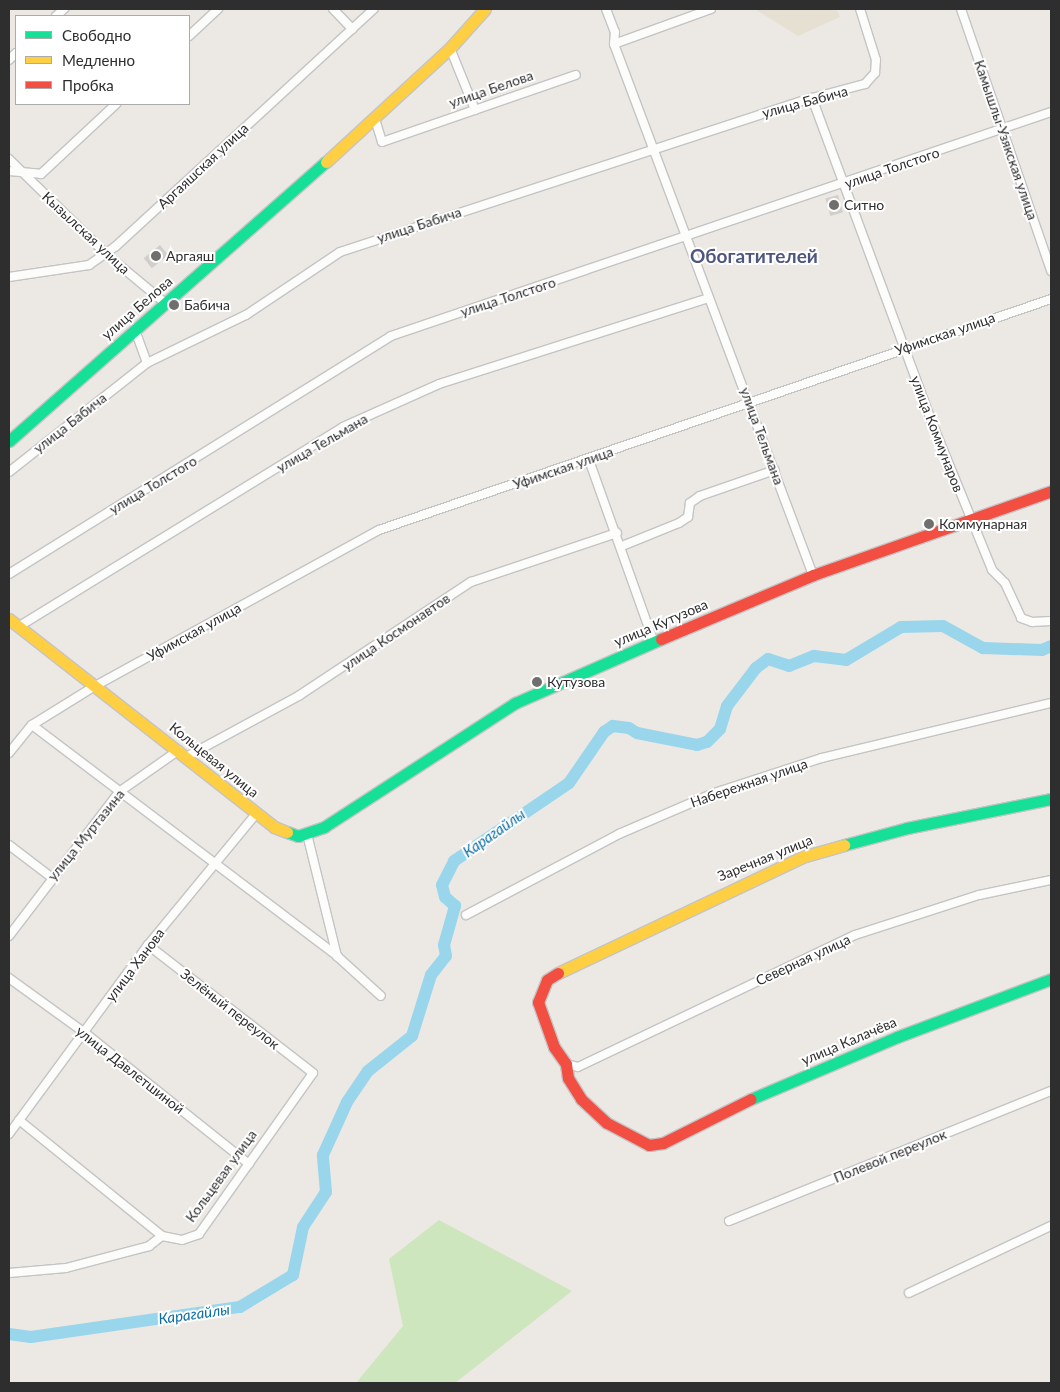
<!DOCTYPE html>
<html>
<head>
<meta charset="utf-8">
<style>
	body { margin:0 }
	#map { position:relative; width:1060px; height:1392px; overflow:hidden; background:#ece8e4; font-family:Lato,sans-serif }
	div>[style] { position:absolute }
	.education>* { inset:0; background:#e6e0d3 }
	.green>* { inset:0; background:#cee6be }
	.river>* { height:12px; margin:-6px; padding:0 6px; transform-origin:6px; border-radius:6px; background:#99d6ec }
	.building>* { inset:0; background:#d1cecb; transform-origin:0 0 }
	.roads { filter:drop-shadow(1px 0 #c5c4c5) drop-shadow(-1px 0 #c5c4c5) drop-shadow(0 1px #c5c4c5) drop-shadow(0 -1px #c5c4c5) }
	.street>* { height:8px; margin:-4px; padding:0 4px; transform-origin:4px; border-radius:4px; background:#fcfcfb }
	.fast>* { height:11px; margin:-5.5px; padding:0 5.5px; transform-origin:5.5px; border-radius:5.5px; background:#16e098 }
	.slow>* { height:11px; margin:-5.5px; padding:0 5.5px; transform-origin:5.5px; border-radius:5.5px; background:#ffcf43 }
	.jam>* { height:11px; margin:-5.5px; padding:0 5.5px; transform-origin:5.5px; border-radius:5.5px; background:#f24e42 }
	.dots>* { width:14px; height:14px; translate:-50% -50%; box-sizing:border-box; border:2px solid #fff; border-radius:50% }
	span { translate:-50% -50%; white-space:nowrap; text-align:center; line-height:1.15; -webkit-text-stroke:4px #fff; paint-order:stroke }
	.street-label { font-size:14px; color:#2e2e2e }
	.poi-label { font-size:14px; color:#2e2e2e }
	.left { translate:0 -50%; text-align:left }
	.water-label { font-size:15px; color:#0d6fa3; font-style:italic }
	.district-label { font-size:19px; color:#4d5680; font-weight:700 }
	.frame { position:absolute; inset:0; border:10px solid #2e2e2e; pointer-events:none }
	.legend { position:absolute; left:15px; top:15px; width:175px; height:90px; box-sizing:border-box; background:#fff; border:1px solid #ababab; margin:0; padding:6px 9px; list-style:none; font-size:15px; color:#2e2e2e }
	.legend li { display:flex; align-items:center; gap:10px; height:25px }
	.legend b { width:25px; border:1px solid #ababab }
</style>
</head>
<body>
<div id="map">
	<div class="education">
		<div style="clip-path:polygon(755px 9px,837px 9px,840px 17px,798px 36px)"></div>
	</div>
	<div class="green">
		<div style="clip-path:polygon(439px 1220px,572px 1291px,455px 1383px,356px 1383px,403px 1326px,389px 1259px)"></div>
	</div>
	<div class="river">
		<div style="left:9px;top:1334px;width:22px;rotate:8deg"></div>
		<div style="left:31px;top:1337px;width:211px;rotate:-8.2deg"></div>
		<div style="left:240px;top:1307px;width:62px;rotate:-31.1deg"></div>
		<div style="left:293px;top:1275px;width:49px;rotate:-78.2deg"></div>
		<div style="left:303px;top:1227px;width:42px;rotate:-56.7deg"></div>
		<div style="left:326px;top:1192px;width:37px;rotate:-95deg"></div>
		<div style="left:323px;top:1155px;width:58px;rotate:-65.6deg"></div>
		<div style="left:347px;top:1102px;width:37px;rotate:-56deg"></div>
		<div style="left:368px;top:1071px;width:56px;rotate:-38.5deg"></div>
		<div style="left:412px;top:1036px;width:64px;rotate:-72.7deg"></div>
		<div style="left:431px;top:975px;width:24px;rotate:-52deg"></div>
		<div style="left:446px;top:956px;width:11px;rotate:-100deg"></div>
		<div style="left:444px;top:945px;width:41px;rotate:-74.2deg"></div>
		<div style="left:455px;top:906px;width:13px;rotate:-138deg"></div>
		<div style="left:445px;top:897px;width:12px;rotate:-104deg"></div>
		<div style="left:442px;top:885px;width:27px;rotate:-63deg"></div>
		<div style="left:454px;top:861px;width:139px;rotate:-34.1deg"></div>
		<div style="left:569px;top:783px;width:62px;rotate:-55.5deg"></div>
		<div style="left:604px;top:732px;width:11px;rotate:-34deg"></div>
		<div style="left:613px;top:726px;width:16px;rotate:7deg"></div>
		<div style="left:629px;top:728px;width:9px;rotate:32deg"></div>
		<div style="left:637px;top:733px;width:61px;rotate:11.3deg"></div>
		<div style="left:697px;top:745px;width:10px;rotate:-17deg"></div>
		<div style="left:707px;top:742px;width:18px;rotate:-45deg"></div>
		<div style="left:720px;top:729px;width:24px;rotate:-73deg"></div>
		<div style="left:727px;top:706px;width:48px;rotate:-52.7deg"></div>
		<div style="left:756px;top:668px;width:15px;rotate:-37deg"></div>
		<div style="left:768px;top:659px;width:22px;rotate:18deg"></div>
		<div style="left:789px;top:666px;width:27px;rotate:-22deg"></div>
		<div style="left:814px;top:656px;width:32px;rotate:7deg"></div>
		<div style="left:846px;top:660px;width:64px;rotate:-31deg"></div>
		<div style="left:901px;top:627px;width:42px;rotate:-1.4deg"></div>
		<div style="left:943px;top:626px;width:46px;rotate:28.8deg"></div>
		<div style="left:983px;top:648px;width:59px;rotate:1.9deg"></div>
		<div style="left:1042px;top:650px;width:10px;rotate:-24deg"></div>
	</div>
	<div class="building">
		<div style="left:838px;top:195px;width:18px;height:13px;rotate:74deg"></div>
		<div style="left:160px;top:245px;width:13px;height:21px;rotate:51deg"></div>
	</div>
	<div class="roads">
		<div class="street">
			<div style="left:333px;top:9px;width:28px;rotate:46deg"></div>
			<div style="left:606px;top:9px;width:25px;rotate:69deg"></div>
			<div style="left:615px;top:32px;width:12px;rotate:95deg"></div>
			<div style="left:614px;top:44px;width:567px;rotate:69.46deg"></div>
			<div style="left:961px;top:9px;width:277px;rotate:71deg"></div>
			<div style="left:56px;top:16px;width:11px;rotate:-41deg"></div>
			<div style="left:189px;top:36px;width:40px;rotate:-43deg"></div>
			<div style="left:614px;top:44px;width:103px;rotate:-19.8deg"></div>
			<div style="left:450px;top:48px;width:67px;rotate:68deg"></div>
			<div style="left:9px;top:60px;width:10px;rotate:-45deg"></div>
			<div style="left:812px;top:98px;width:354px;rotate:69.7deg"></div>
			<div style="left:935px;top:430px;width:151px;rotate:67.8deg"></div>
			<div style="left:992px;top:570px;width:18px;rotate:45deg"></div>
			<div style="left:1005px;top:583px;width:38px;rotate:65deg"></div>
			<div style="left:1021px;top:618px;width:12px;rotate:20deg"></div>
			<div style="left:1032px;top:622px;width:19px;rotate:-3deg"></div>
			<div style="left:375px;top:119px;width:24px;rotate:73deg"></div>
			<div style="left:382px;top:142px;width:205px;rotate:-19.1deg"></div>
			<div style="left:9px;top:159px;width:136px;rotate:44.4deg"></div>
			<div style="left:106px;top:254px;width:77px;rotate:39.7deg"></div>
			<div style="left:9px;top:171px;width:32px;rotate:5deg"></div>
			<div style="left:41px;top:174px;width:103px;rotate:-43deg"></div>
			<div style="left:9px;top:277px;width:81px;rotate:-8.5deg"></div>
			<div style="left:89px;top:265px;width:33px;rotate:-35deg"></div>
			<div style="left:116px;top:246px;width:350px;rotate:-42.6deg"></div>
			<div style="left:135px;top:330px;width:35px;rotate:70deg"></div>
			<div style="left:589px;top:460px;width:194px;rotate:70.4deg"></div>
			<div style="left:9px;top:472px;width:176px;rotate:-38.3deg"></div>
			<div style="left:147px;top:363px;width:110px;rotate:-25.9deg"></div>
			<div style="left:246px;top:315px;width:113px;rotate:-33.8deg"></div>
			<div style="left:340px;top:252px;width:496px;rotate:-18.1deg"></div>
			<div style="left:812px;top:98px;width:55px;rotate:-14.8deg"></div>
			<div style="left:865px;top:84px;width:15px;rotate:-48deg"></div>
			<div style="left:875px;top:73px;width:13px;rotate:-86deg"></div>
			<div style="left:876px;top:60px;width:53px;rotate:-107.4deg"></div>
			<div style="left:622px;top:546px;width:61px;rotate:-22deg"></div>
			<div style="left:679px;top:523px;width:11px;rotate:-34deg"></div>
			<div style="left:688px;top:517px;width:14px;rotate:-82deg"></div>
			<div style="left:690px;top:503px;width:12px;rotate:-35deg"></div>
			<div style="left:700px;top:496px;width:79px;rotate:-19.1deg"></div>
			<div style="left:9px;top:574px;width:450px;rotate:-31.9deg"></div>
			<div style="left:391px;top:336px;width:697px;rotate:-18.75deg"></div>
			<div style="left:18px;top:627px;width:382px;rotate:-31.6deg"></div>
			<div style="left:343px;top:427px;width:105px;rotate:-24.1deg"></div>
			<div style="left:439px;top:384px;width:283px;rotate:-17.7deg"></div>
			<div style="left:32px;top:725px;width:383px;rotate:37.1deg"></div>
			<div style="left:337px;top:956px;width:59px;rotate:42.3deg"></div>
			<div style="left:9px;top:753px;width:36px;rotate:-51deg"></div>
			<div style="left:32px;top:725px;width:74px;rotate:-31.8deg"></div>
			<div style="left:95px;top:686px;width:324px;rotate:-28.8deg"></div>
			<div style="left:379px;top:530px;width:711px;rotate:-18.97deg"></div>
			<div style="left:186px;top:757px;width:130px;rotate:-28.5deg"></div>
			<div style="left:300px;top:695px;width:205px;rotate:-33.5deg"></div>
			<div style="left:471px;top:582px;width:154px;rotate:-18.6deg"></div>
			<div style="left:307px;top:834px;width:126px;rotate:76.2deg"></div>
			<div style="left:9px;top:845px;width:53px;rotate:37.3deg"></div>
			<div style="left:466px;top:915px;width:173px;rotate:-27.9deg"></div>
			<div style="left:619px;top:834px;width:103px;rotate:-23.3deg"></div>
			<div style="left:714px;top:793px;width:114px;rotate:-18deg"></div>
			<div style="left:822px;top:758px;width:236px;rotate:-13.5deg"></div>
			<div style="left:9px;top:936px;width:181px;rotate:-52.6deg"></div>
			<div style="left:119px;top:792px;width:73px;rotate:-35deg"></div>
			<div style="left:9px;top:978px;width:94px;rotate:35.9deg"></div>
			<div style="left:85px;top:1033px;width:210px;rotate:38.6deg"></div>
			<div style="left:566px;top:1064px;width:12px;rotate:14deg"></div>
			<div style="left:578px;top:1067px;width:307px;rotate:-25.5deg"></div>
			<div style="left:855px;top:935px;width:130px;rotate:-17.9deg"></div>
			<div style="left:979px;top:895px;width:74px;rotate:-11.8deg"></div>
			<div style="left:19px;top:1120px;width:184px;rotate:39deg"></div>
			<div style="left:9px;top:1134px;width:235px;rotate:-53.7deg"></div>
			<div style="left:148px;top:945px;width:170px;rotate:-50.5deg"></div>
			<div style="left:729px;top:1221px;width:347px;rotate:-22deg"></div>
			<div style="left:9px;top:1273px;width:57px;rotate:-5deg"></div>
			<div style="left:66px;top:1268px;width:86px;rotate:-14.8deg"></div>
			<div style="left:149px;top:1246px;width:16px;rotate:-38deg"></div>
			<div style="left:162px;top:1236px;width:20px;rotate:11deg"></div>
			<div style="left:182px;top:1240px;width:18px;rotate:-19deg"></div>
			<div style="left:199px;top:1234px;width:197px;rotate:-54.7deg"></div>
			<div style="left:313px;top:1073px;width:209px;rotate:-142.2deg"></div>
			<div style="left:909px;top:1293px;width:157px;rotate:-25.3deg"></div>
		</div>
		<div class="fast">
			<div style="left:9px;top:441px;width:422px;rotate:-41.4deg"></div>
			<div style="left:287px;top:832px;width:12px;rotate:20deg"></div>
			<div style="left:298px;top:836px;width:28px;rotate:-19deg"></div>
			<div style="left:324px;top:827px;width:228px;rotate:-33deg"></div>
			<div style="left:515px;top:703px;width:159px;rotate:-23.7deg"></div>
			<div style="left:844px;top:845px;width:65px;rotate:-15.1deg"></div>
			<div style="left:907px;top:828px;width:147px;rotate:-11.4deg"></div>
			<div style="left:751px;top:1099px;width:159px;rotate:-23deg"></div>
			<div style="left:897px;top:1037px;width:165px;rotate:-20.6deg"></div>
		</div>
		<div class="slow">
			<div style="left:326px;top:162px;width:168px;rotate:-42.6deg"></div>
			<div style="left:450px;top:48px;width:52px;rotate:-48.1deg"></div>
			<div style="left:9px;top:619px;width:337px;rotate:38.1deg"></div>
			<div style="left:274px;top:827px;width:14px;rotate:21deg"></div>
			<div style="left:558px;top:973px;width:270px;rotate:-25.4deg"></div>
			<div style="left:802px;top:857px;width:44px;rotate:-15.9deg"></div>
		</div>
		<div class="jam">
			<div style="left:661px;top:639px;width:165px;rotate:-22.8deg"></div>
			<div style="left:813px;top:575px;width:252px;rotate:-19.4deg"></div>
			<div style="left:558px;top:973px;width:13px;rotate:148deg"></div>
			<div style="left:547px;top:980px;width:24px;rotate:112deg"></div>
			<div style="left:538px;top:1002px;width:48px;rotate:70.4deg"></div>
			<div style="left:554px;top:1047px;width:21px;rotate:55deg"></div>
			<div style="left:566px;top:1064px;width:14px;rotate:82deg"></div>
			<div style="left:568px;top:1078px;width:25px;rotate:58deg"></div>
			<div style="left:581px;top:1099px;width:35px;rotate:43deg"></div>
			<div style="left:607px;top:1123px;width:47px;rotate:27.6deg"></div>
			<div style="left:649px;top:1145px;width:14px;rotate:-8deg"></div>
			<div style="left:663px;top:1143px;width:98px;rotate:-26.6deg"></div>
		</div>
	</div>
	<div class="dots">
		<div style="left:834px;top:205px;background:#706f6e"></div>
		<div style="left:156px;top:256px;background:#706f6e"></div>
		<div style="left:174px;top:305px;background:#706f6e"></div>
		<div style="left:929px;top:524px;background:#706f6e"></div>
		<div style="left:537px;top:682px;background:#706f6e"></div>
	</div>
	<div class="street-label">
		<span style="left:491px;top:89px;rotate:-19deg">улица Белова</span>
		<span style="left:805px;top:102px;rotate:-15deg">улица Бабича</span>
		<span style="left:1006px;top:140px;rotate:71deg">Камышлы-Узякская улица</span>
		<span style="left:203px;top:166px;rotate:-43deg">Аргаяшская улица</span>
		<span style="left:892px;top:168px;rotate:-19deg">улица Толстого</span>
		<span style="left:419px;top:225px;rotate:-18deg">улица Бабича</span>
		<span style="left:86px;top:233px;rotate:43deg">Кызылская улица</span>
		<span style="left:508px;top:297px;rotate:-18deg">улица Толстого</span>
		<span style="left:137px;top:308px;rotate:-41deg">улица Белова</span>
		<span style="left:945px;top:334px;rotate:-19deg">Уфимская улица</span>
		<span style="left:70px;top:423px;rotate:-38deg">улица Бабича</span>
		<span style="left:937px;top:434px;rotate:69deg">улица Коммунаров</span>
		<span style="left:762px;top:436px;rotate:70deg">улица Тельмана</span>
		<span style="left:322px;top:443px;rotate:-30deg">улица Тельмана</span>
		<span style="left:563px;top:468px;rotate:-19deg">Уфимская улица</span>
		<span style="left:153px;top:485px;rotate:-31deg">улица Толстого</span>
		<span style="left:661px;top:623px;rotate:-23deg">улица Кутузова</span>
		<span style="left:194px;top:632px;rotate:-29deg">Уфимская улица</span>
		<span style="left:396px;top:632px;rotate:-34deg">улица Космонавтов</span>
		<span style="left:214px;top:760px;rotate:39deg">Кольцевая улица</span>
		<span style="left:749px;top:783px;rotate:-19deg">Набережная улица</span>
		<span style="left:86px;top:835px;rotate:-51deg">улица Муртазина</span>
		<span style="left:765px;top:858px;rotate:-22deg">Заречная улица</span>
		<span style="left:803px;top:960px;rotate:-25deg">Северная улица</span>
		<span style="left:135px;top:965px;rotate:-53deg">улица Ханова</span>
		<span style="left:230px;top:1009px;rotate:38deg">Зелёный переулок</span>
		<span style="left:849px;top:1041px;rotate:-23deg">улица Калачёва</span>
		<span style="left:130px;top:1070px;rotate:38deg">улица Давлетшиной</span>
		<span style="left:890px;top:1156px;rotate:-22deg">Полевой переулок</span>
		<span style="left:221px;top:1176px;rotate:-54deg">Кольцевая улица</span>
	</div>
	<div class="poi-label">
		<span class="left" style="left:844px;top:205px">Ситно</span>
		<span class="left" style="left:166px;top:256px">Аргаяш</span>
		<span class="left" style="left:184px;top:305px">Бабича</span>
		<span class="left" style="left:939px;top:524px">Коммунарная</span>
		<span class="left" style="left:547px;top:682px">Кутузова</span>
	</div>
	<div class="water-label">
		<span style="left:494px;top:833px;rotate:-35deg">Карагайлы</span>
		<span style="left:194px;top:1314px;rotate:-8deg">Карагайлы</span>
	</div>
	<div class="district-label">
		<span style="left:754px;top:256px">Обогатителей</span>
	</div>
	<div class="frame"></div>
	<ul class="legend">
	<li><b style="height:6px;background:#16e098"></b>Свободно</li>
	<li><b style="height:6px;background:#ffcf43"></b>Медленно</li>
	<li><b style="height:6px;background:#f24e42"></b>Пробка</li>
	</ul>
</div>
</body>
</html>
